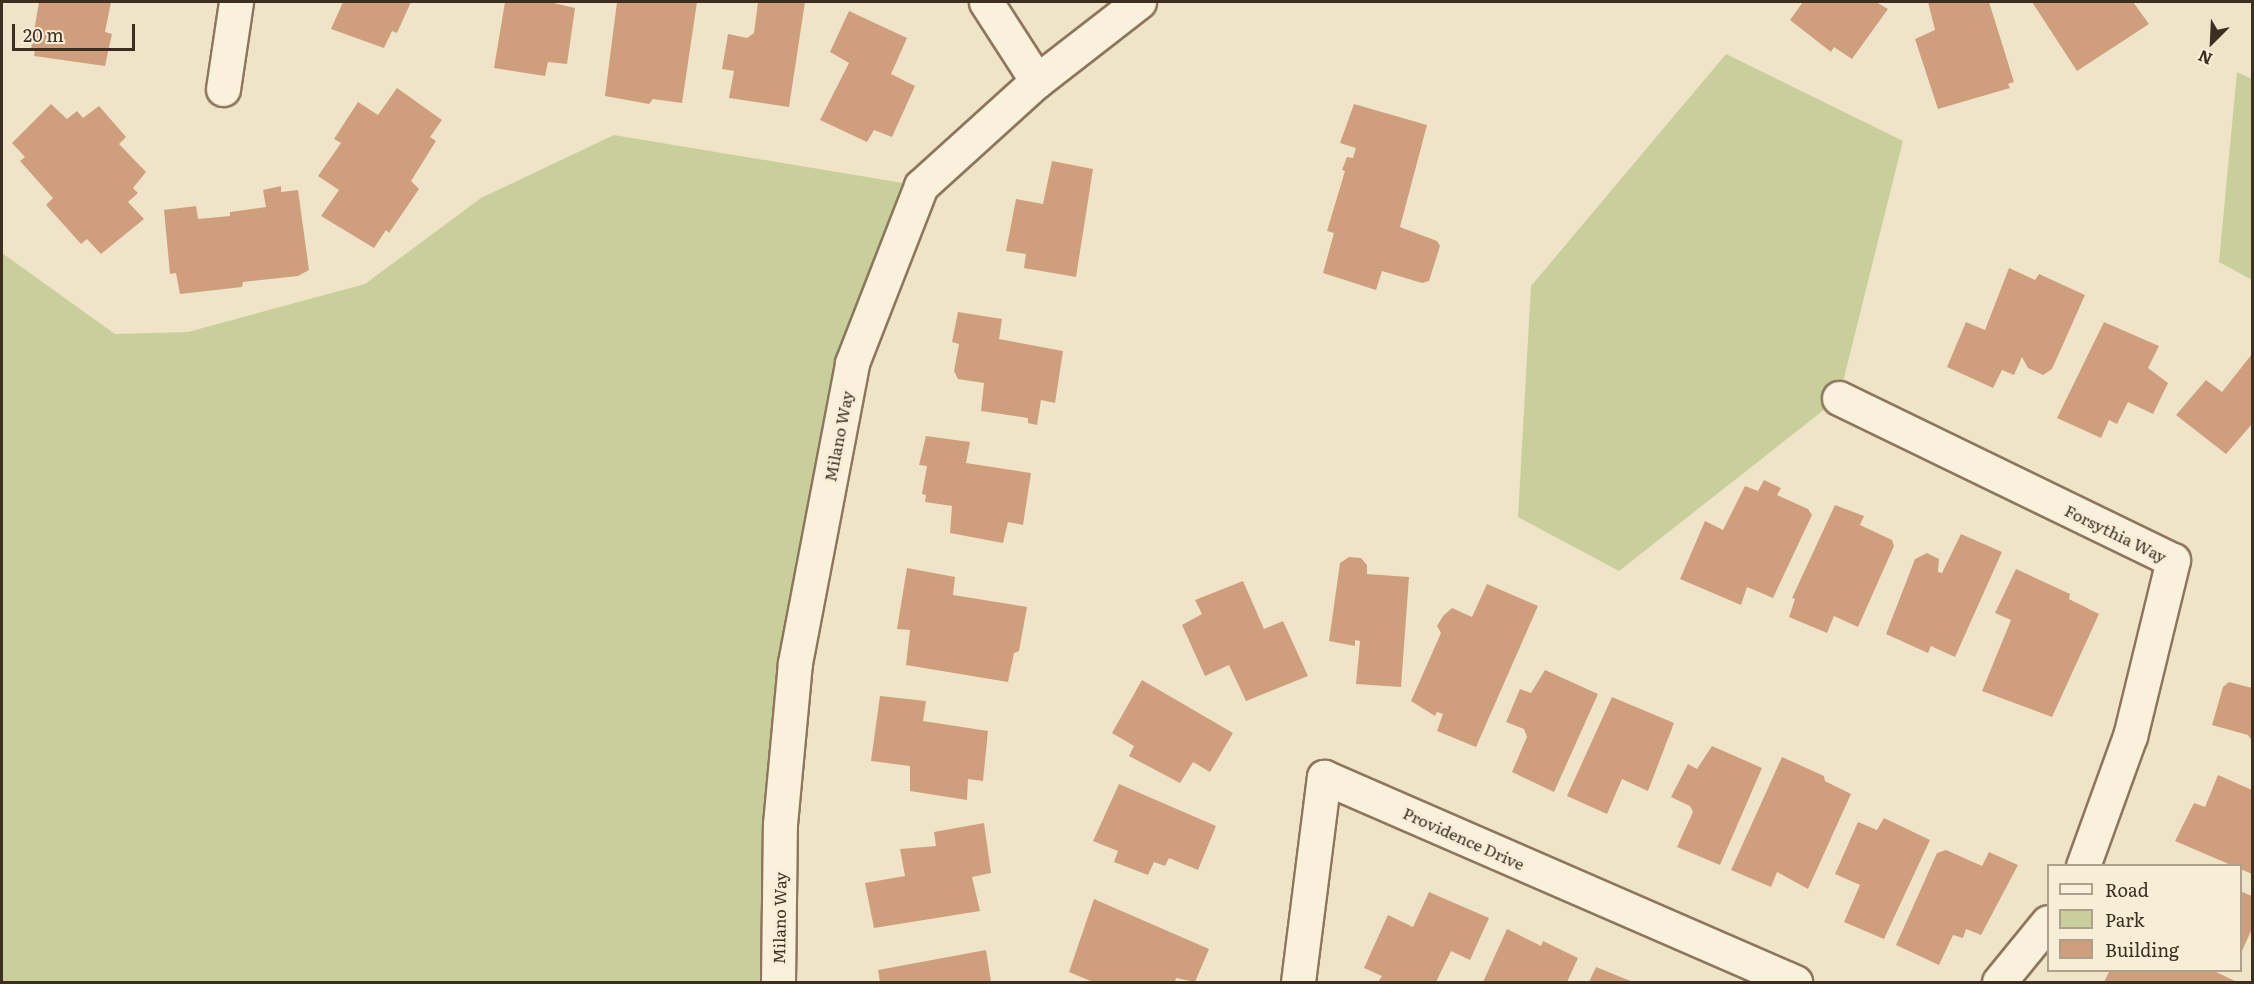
<!DOCTYPE html>
<html>
<head>
<meta charset="utf-8">
<style>
	body { margin:0 }
	#map { position:relative; width:2254px; height:984px; overflow:hidden; background:#f0e4c8; font-family:Literata,serif }
	div>[style] { position:absolute }
	.green>* { inset:0; background:#c9cf9b }
	.building>* { inset:0; background:#cf9f7d }
	.roads { filter:drop-shadow(2px 0 #8d765c) drop-shadow(-2px 0 #8d765c) drop-shadow(0 2px #8d765c) drop-shadow(0 -2px #8d765c) }
	.minor>* { height:33px; margin:-16.5px; padding:0 16.5px; transform-origin:16.5px; border-radius:16.5px; background:#faf1dc }
	span { translate:-50% -50%; white-space:nowrap; text-align:center; line-height:1.15; -webkit-text-stroke:6px #f7eed8; paint-order:stroke }
	.street-label { font-size:16px; color:#3d2e20 }
	.frame { position:absolute; inset:0; border:3px solid #3d2e20; pointer-events:none }
	.legend { position:absolute; left:2047px; top:864px; width:195px; height:108px; box-sizing:border-box; background:#f7eed8; border:2px solid #ada18e; margin:0; padding:8px 10px; list-style:none; font-size:18px; color:#3d2e20 }
	.legend li { display:flex; align-items:center; gap:12px; height:30px }
	.legend b { width:30px; border:2px solid #ada18e }
	.north { position:absolute; left:2182px; top:12px; width:60px; height:60px; -webkit-text-stroke:4px #f7eed8; paint-order:stroke; rotate:204deg; font-size:16px; font-weight:700; line-height:24px; text-align:center; color:#3d2e20 }
	.north::after { content:''; display:block; margin:auto; width:21px; height:27px; background:#3d2e20; clip-path:polygon(50% 0,100% 100%,50% 72%,0 100%) }
	.scale { position:absolute; left:12px; top:24px; width:123px; height:27px; box-sizing:border-box; border:3px solid #3d2e20; border-top:0; padding-left:8px; font-size:18px; line-height:21px; white-space:nowrap; color:#3d2e20; -webkit-text-stroke:4px #f7eed8; paint-order:stroke }
</style>
</head>
<body>
<div id="map">
	<div class="green">
		<div style="clip-path:polygon(1726px 54px,1903px 141px,1839px 398px,1619px 571px,1518px 517px,1531px 286px)"></div>
		<div style="clip-path:polygon(2237px 72px,2252px 79px,2252px 280px,2219px 262px)"></div>
		<div style="clip-path:polygon(614px 135px,921px 186px,852px 363px,795px 663px,778px 982px,2px 982px,2px 253px,115px 334px,188px 332px,365px 284px,481px 198px)"></div>
	</div>
	<div class="building">
		<div style="clip-path:polygon(39px 2px,111px 2px,105px 32px,112px 34px,105px 66px,34px 56px,35px 49px,31px 49px)"></div>
		<div style="clip-path:polygon(343px 2px,411px 2px,397px 33px,392px 31px,384px 48px,331px 29px)"></div>
		<div style="clip-path:polygon(505px 2px,549px 2px,575px 8px,567px 64px,548px 62px,545px 76px,494px 68px)"></div>
		<div style="clip-path:polygon(617px 2px,697px 2px,682px 103px,653px 99px,649px 104px,605px 96px)"></div>
		<div style="clip-path:polygon(758px 2px,805px 2px,789px 107px,729px 98px,734px 71px,722px 69px,728px 34px,747px 38px,754px 33px)"></div>
		<div style="clip-path:polygon(1803px 2px,1876px 2px,1888px 9px,1852px 59px,1834px 47px,1831px 52px,1790px 20px)"></div>
		<div style="clip-path:polygon(1928px 2px,1989px 2px,2014px 82px,2008px 84px,2010px 88px,1938px 109px,1915px 39px,1935px 30px)"></div>
		<div style="clip-path:polygon(2032px 2px,2133px 2px,2149px 24px,2077px 71px)"></div>
		<div style="clip-path:polygon(849px 11px,907px 38px,891px 74px,915px 86px,892px 137px,874px 130px,867px 142px,820px 120px,849px 63px,830px 52px)"></div>
		<div style="clip-path:polygon(397px 88px,442px 120px,430px 137px,436px 141px,411px 181px,419px 189px,389px 233px,386px 230px,374px 248px,321px 216px,339px 190px,318px 176px,341px 143px,334px 139px,358px 102px,378px 115px)"></div>
		<div style="clip-path:polygon(51px 104px,67px 119px,77px 111px,83px 118px,99px 106px,126px 137px,119px 144px,146px 172px,133px 188px,138px 193px,128px 202px,144px 219px,101px 254px,87px 239px,81px 244px,46px 205px,53px 198px,20px 161px,25px 157px,12px 143px)"></div>
		<div style="clip-path:polygon(1354px 104px,1427px 125px,1400px 227px,1437px 241px,1440px 246px,1429px 281px,1422px 283px,1382px 271px,1376px 290px,1323px 273px,1334px 233px,1327px 231px,1345px 171px,1342px 170px,1347px 157px,1353px 158px,1356px 148px,1340px 143px)"></div>
		<div style="clip-path:polygon(1052px 161px,1093px 169px,1076px 277px,1024px 268px,1026px 254px,1006px 251px,1016px 199px,1043px 204px)"></div>
		<div style="clip-path:polygon(281px 186px,281px 192px,298px 190px,309px 270px,298px 276px,243px 282px,242px 287px,180px 294px,176px 273px,170px 274px,164px 210px,196px 206px,198px 219px,230px 216px,230px 212px,266px 207px,263px 190px)"></div>
		<div style="clip-path:polygon(2009px 268px,2035px 280px,2039px 274px,2085px 295px,2052px 369px,2043px 375px,2028px 368px,2022px 357px,2014px 375px,2002px 370px,1993px 388px,1947px 367px,1966px 322px,1985px 330px)"></div>
		<div style="clip-path:polygon(958px 312px,1002px 319px,999px 339px,1063px 351px,1055px 403px,1041px 400px,1037px 425px,1028px 423px,1028px 418px,981px 411px,984px 383px,958px 379px,954px 371px,959px 344px,952px 342px)"></div>
		<div style="clip-path:polygon(2104px 322px,2159px 346px,2148px 368px,2168px 383px,2153px 414px,2128px 402px,2117px 424px,2109px 420px,2101px 438px,2057px 418px)"></div>
		<div style="clip-path:polygon(2252px 354px,2252px 424px,2226px 454px,2176px 415px,2206px 380px,2222px 392px)"></div>
		<div style="clip-path:polygon(926px 436px,970px 442px,966px 463px,1031px 473px,1023px 525px,1008px 522px,1003px 543px,950px 533px,952px 506px,925px 502px,926px 495px,922px 494px,927px 466px,919px 465px)"></div>
		<div style="clip-path:polygon(1764px 480px,1781px 488px,1777px 495px,1808px 509px,1812px 515px,1773px 598px,1747px 587px,1741px 605px,1680px 579px,1705px 521px,1723px 530px,1745px 486px,1758px 491px)"></div>
		<div style="clip-path:polygon(1835px 505px,1864px 516px,1860px 525px,1892px 540px,1894px 546px,1858px 627px,1834px 616px,1827px 633px,1789px 617px,1795px 599px,1792px 598px)"></div>
		<div style="clip-path:polygon(1961px 534px,2002px 552px,1955px 657px,1931px 646px,1928px 653px,1886px 634px,1915px 559px,1927px 553px,1939px 559px,1938px 572px,1942px 573px)"></div>
		<div style="clip-path:polygon(1349px 557px,1361px 558px,1367px 565px,1367px 574px,1409px 577px,1401px 687px,1356px 684px,1360px 641px,1355px 640px,1355px 646px,1329px 641px,1340px 563px)"></div>
		<div style="clip-path:polygon(907px 568px,955px 577px,953px 595px,1027px 607px,1019px 651px,1014px 653px,1008px 682px,906px 665px,910px 630px,897px 629px)"></div>
		<div style="clip-path:polygon(2016px 569px,2070px 594px,2069px 599px,2099px 614px,2052px 717px,1982px 691px,2011px 620px,1995px 613px)"></div>
		<div style="clip-path:polygon(1243px 581px,1264px 629px,1283px 621px,1308px 676px,1246px 701px,1229px 665px,1205px 676px,1182px 625px,1202px 614px,1195px 600px)"></div>
		<div style="clip-path:polygon(1487px 584px,1538px 606px,1476px 747px,1437px 731px,1443px 714px,1437px 712px,1435px 716px,1411px 701px,1441px 633px,1437px 626px,1443px 616px,1452px 608px,1472px 617px)"></div>
		<div style="clip-path:polygon(1545px 670px,1598px 694px,1554px 792px,1512px 772px,1527px 737px,1524px 729px,1506px 722px,1520px 689px,1531px 693px)"></div>
		<div style="clip-path:polygon(1142px 680px,1233px 733px,1210px 772px,1193px 762px,1180px 783px,1129px 756px,1134px 746px,1112px 733px)"></div>
		<div style="clip-path:polygon(2229px 682px,2252px 688px,2252px 741px,2248px 735px,2212px 725px,2223px 687px)"></div>
		<div style="clip-path:polygon(880px 696px,926px 701px,923px 721px,988px 731px,983px 781px,968px 779px,967px 800px,910px 791px,910px 766px,871px 761px)"></div>
		<div style="clip-path:polygon(1612px 697px,1674px 723px,1648px 791px,1622px 779px,1607px 814px,1567px 796px)"></div>
		<div style="clip-path:polygon(1712px 746px,1762px 768px,1720px 865px,1677px 847px,1693px 812px,1690px 806px,1671px 797px,1688px 764px,1697px 769px)"></div>
		<div style="clip-path:polygon(1782px 757px,1824px 776px,1825px 781px,1851px 794px,1808px 889px,1777px 872px,1771px 887px,1731px 870px)"></div>
		<div style="clip-path:polygon(2218px 775px,2252px 790px,2252px 874px,2175px 841px,2194px 803px,2205px 807px)"></div>
		<div style="clip-path:polygon(1119px 784px,1216px 826px,1198px 870px,1169px 858px,1165px 866px,1154px 862px,1148px 875px,1114px 862px,1118px 851px,1093px 841px)"></div>
		<div style="clip-path:polygon(1884px 818px,1930px 840px,1884px 939px,1844px 922px,1860px 885px,1835px 874px,1858px 822px,1877px 830px)"></div>
		<div style="clip-path:polygon(984px 823px,991px 873px,972px 877px,980px 911px,874px 928px,865px 883px,905px 876px,900px 849px,936px 846px,934px 832px)"></div>
		<div style="clip-path:polygon(1946px 850px,1982px 866px,1989px 852px,2018px 865px,1981px 935px,1966px 929px,1963px 938px,1953px 935px,1939px 965px,1896px 945px,1937px 853px)"></div>
		<div style="clip-path:polygon(2240px 891px,2252px 896px,2252px 929px,2240px 955px)"></div>
		<div style="clip-path:polygon(1429px 892px,1489px 918px,1470px 960px,1451px 951px,1436px 982px,1378px 982px,1382px 976px,1364px 968px,1388px 915px,1413px 927px)"></div>
		<div style="clip-path:polygon(1094px 899px,1209px 949px,1195px 982px,1176px 978px,1175px 982px,1093px 982px,1069px 972px)"></div>
		<div style="clip-path:polygon(1507px 929px,1541px 946px,1543px 941px,1578px 958px,1567px 982px,1483px 982px)"></div>
		<div style="clip-path:polygon(986px 950px,991px 982px,880px 982px,878px 970px)"></div>
		<div style="clip-path:polygon(1596px 967px,1633px 982px,1589px 982px)"></div>
		<div style="clip-path:polygon(2110px 970px,2212px 970px,2235px 981px,2104px 982px)"></div>
	</div>
	<div class="roads">
		<div class="minor">
			<div style="left:986px;top:2px;width:94px;rotate:57.2deg"></div>
			<div style="left:223px;top:89px;width:88px;rotate:-81.5deg"></div>
			<div style="left:1839px;top:398px;width:371px;rotate:25.9deg"></div>
			<div style="left:2173px;top:560px;width:181px;rotate:103.7deg"></div>
			<div style="left:2130px;top:736px;width:138px;rotate:109.9deg"></div>
			<div style="left:778px;top:982px;width:158px;rotate:-89.3deg"></div>
			<div style="left:780px;top:824px;width:162px;rotate:-84.7deg"></div>
			<div style="left:795px;top:663px;width:305px;rotate:-79.2deg"></div>
			<div style="left:852px;top:363px;width:190px;rotate:-68.7deg"></div>
			<div style="left:921px;top:186px;width:156px;rotate:-42.2deg"></div>
			<div style="left:1037px;top:81px;width:129px;rotate:-37.8deg"></div>
			<div style="left:1298px;top:982px;width:207px;rotate:-82.8deg"></div>
			<div style="left:1324px;top:777px;width:514px;rotate:23.52deg"></div>
			<div style="left:1999px;top:982px;width:77px;rotate:-50.8deg"></div>
		</div>
	</div>
	<div class="street-label">
		<span style="left:838px;top:436px;rotate:-79deg">Milano Way</span>
		<span style="left:2116px;top:533px;rotate:26deg">Forsythia Way</span>
		<span style="left:1464px;top:838px;rotate:24deg">Providence Drive</span>
		<span style="left:779px;top:918px;rotate:-89deg">Milano Way</span>
	</div>
	<div class="frame"></div>
	<ul class="legend">
	<li><b style="height:8px;background:#faf1dc"></b>Road</li>
	<li><b style="height:16px;background:#c9cf9b"></b>Park</li>
	<li><b style="height:16px;background:#cf9f7d"></b>Building</li>
	</ul>
	<div class="north">N</div>
	<div class="scale">20 m</div>
</div>
</body>
</html>
